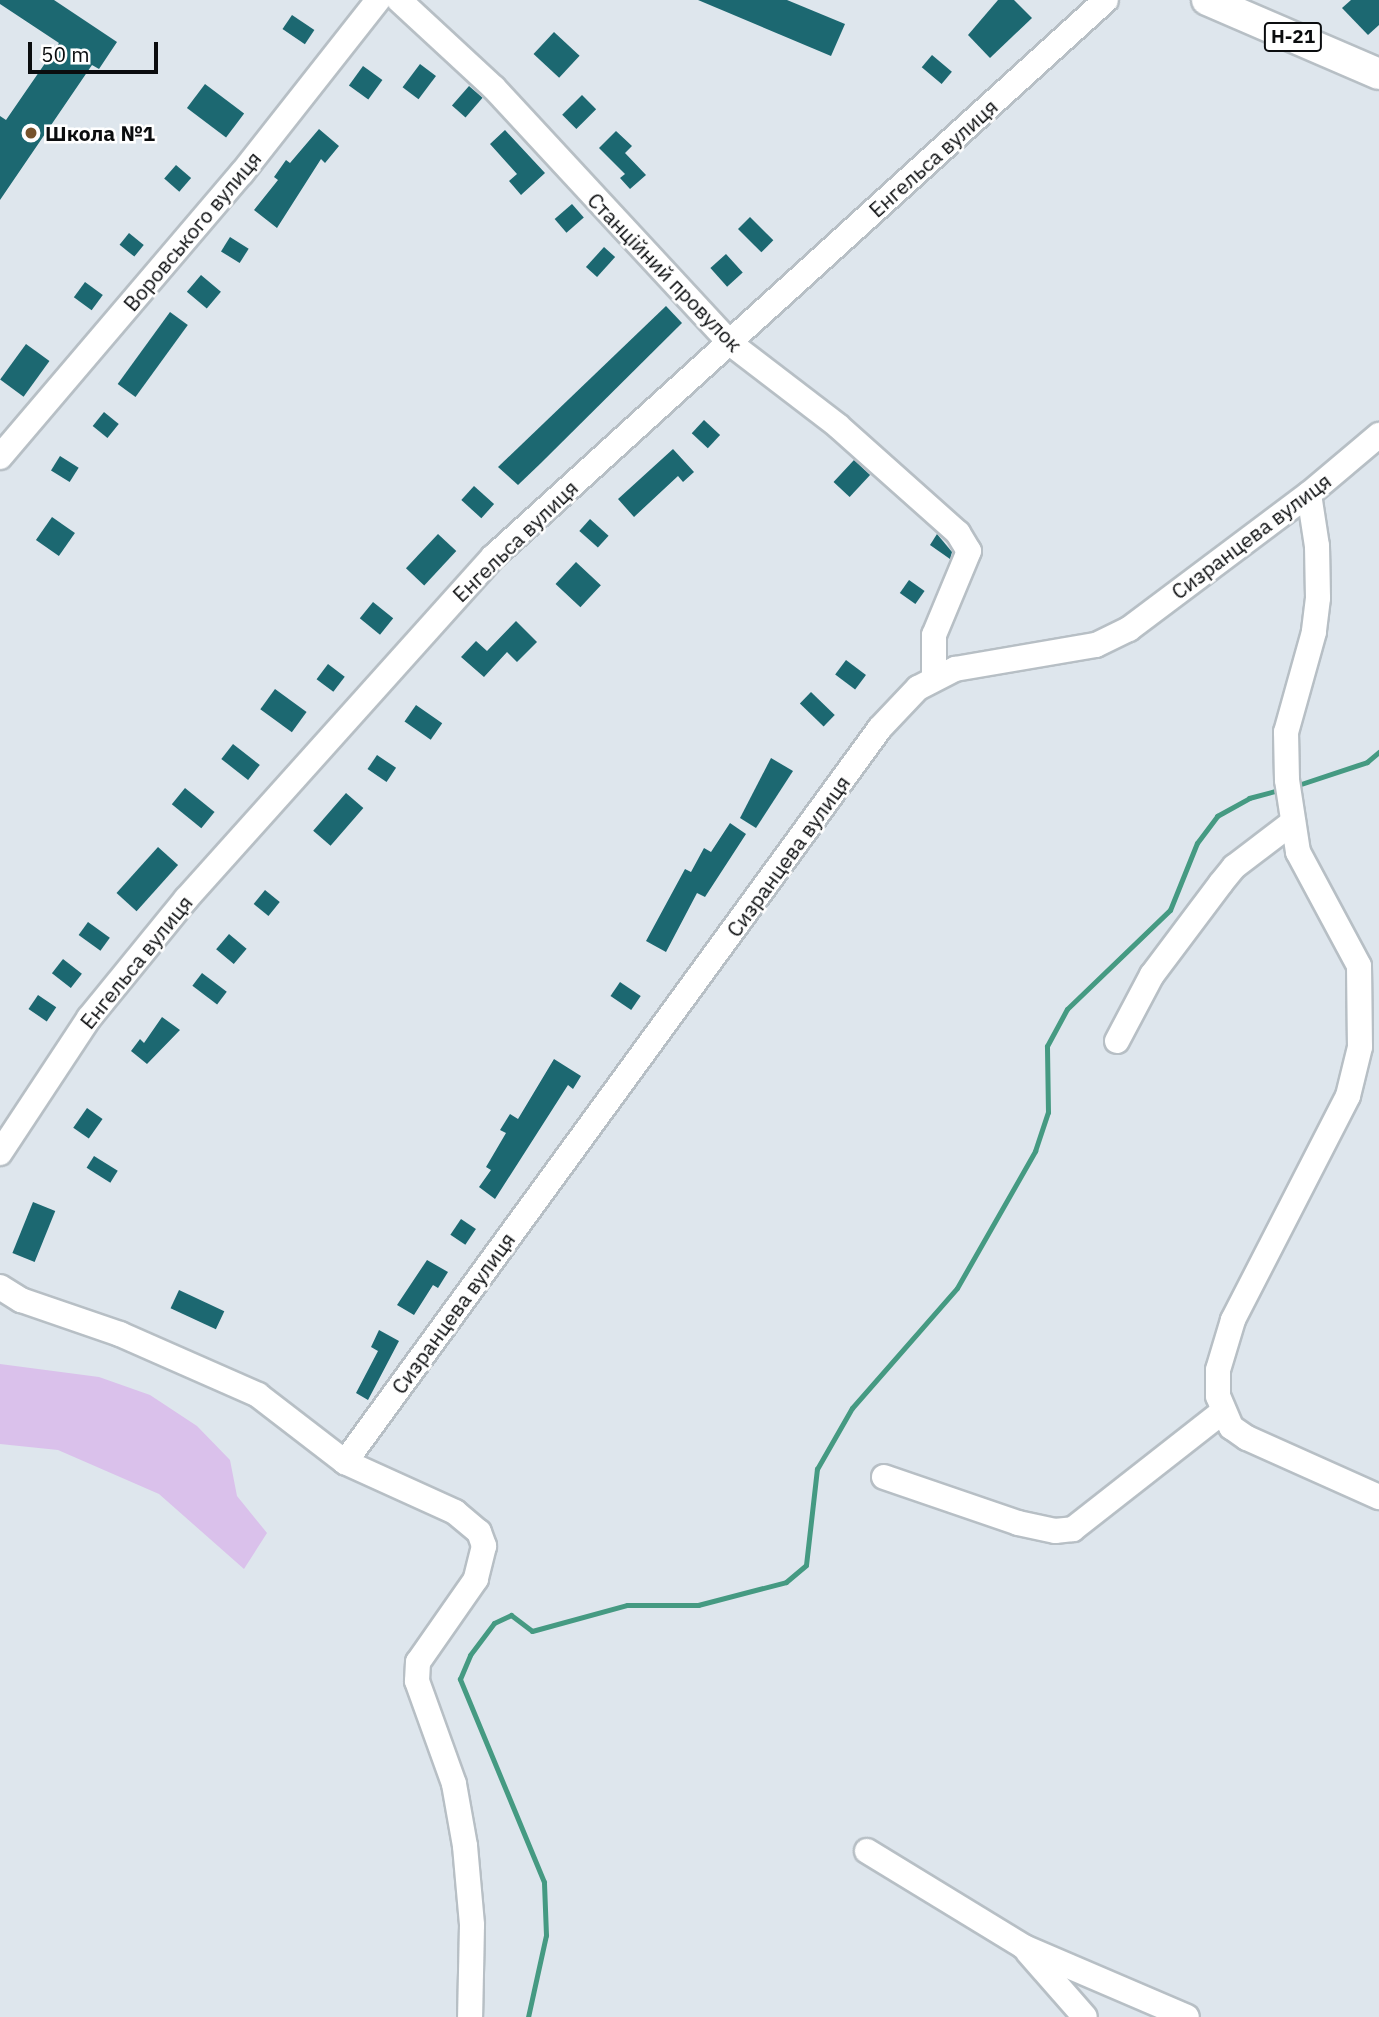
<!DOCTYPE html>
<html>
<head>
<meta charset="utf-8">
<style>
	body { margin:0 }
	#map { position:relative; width:1379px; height:2017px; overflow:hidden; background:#dee6ed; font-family:"IBM Plex Sans",sans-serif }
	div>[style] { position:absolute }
	.green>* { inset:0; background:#dac1eb }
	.stream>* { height:5px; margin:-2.5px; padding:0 2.5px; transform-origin:2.5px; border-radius:2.5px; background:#459a82 }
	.building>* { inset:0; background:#1c6871; transform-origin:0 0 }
	.roads { filter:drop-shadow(2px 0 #b7bfc5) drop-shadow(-2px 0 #b7bfc5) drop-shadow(0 2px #b7bfc5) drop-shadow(0 -2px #b7bfc5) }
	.minor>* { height:24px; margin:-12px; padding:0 12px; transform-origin:12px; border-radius:12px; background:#fff }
	.major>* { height:30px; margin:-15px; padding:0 15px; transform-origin:15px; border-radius:15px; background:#fff }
	.dots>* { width:19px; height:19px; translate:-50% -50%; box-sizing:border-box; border:4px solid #fff; border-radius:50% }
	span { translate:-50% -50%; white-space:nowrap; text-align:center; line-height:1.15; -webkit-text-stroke:5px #fff; paint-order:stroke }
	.shield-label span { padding:2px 5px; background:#fff; border:2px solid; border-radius:5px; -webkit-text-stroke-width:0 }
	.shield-label { font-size:19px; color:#0b0d0f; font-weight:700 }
	.poi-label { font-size:21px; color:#0b0d0f; font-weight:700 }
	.left { translate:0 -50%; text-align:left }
	.street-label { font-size:21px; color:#0b0d0f }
	.scale { position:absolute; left:28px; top:42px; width:130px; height:32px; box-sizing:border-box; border:4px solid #0b0d0f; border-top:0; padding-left:9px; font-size:21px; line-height:24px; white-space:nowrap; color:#0b0d0f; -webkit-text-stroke:5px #fff; paint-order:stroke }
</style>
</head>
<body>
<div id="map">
	<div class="green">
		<div style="clip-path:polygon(0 1364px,99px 1377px,150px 1395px,197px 1426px,230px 1460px,237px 1496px,267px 1533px,244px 1569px,159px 1494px,58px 1450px,0 1444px)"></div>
	</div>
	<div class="stream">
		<div style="left:1295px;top:786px;width:76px;rotate:-18.4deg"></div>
		<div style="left:1367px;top:762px;width:16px;rotate:-40deg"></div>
		<div style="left:528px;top:2017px;width:84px;rotate:-77.6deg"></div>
		<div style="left:546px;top:1935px;width:53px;rotate:-92.2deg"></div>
		<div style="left:544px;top:1882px;width:220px;rotate:-112.5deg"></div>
		<div style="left:460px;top:1679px;width:26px;rotate:-67deg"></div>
		<div style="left:470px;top:1655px;width:40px;rotate:-53deg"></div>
		<div style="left:494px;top:1623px;width:19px;rotate:-25deg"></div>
		<div style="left:511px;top:1615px;width:26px;rotate:37deg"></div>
		<div style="left:532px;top:1631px;width:98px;rotate:-15.3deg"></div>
		<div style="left:627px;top:1605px;width:71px"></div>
		<div style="left:698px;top:1605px;width:91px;rotate:-14.6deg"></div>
		<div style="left:786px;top:1582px;width:26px;rotate:-40deg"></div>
		<div style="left:806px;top:1565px;width:97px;rotate:-83.5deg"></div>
		<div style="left:817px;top:1469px;width:70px;rotate:-60.2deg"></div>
		<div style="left:852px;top:1408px;width:159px;rotate:-48.8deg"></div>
		<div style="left:957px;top:1288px;width:158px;rotate:-60.3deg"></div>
		<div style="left:1035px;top:1151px;width:41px;rotate:-71.6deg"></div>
		<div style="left:1048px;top:1112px;width:66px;rotate:-90.9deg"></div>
		<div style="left:1047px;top:1046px;width:42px;rotate:-61.6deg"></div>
		<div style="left:1067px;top:1009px;width:143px;rotate:-43.9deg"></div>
		<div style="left:1170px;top:910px;width:72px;rotate:-68.1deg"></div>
		<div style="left:1197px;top:843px;width:34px;rotate:-53deg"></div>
		<div style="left:1217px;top:816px;width:37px;rotate:-29deg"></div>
		<div style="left:1249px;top:798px;width:34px;rotate:-15deg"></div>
	</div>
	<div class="building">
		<div style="clip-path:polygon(0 0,54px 0,117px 42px,99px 69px,92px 65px,0 200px,0 116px,6px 120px,59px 43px,0 4px)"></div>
		<div style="clip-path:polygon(698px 0,787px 0,845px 24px,831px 56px)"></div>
		<div style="clip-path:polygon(998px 0,1014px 0,1032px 18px,990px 58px,968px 35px)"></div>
		<div style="clip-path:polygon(1351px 0,1379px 0,1379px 25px,1368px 35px,1342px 8px)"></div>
		<div style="left:292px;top:15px;width:27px;height:17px;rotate:34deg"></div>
		<div style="left:554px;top:32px;width:35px;height:30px;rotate:43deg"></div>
		<div style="left:932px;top:55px;width:26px;height:16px;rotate:40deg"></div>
		<div style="left:420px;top:64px;width:20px;height:29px;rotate:37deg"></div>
		<div style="left:363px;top:66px;width:24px;height:24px;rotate:36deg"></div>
		<div style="left:205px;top:84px;width:49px;height:30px;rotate:37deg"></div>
		<div style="left:469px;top:86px;width:18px;height:26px;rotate:41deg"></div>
		<div style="left:582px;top:95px;width:20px;height:28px;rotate:45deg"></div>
		<div style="clip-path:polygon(319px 129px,339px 146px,325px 163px,321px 159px,277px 228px,254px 210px,278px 180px,274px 177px,286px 160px,290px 163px)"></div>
		<div style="clip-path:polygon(505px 130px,545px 173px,521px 195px,509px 181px,517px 174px,490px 144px)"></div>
		<div style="clip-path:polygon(616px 131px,632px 146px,625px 153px,646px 175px,630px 189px,620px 178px,625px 174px,599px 148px)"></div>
		<div style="left:176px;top:165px;width:20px;height:18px;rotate:41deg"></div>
		<div style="left:572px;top:204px;width:18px;height:23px;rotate:49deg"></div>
		<div style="left:750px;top:217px;width:33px;height:17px;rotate:45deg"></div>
		<div style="left:129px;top:233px;width:19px;height:15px;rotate:39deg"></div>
		<div style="left:230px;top:237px;width:22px;height:17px;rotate:32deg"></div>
		<div style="left:604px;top:247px;width:15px;height:27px;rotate:42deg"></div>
		<div style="left:726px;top:254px;width:25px;height:21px;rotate:48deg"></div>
		<div style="left:201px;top:275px;width:26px;height:22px;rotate:40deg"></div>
		<div style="left:85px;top:282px;width:22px;height:19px;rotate:36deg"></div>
		<div style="clip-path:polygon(666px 306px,682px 323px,541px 463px,518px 485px,498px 467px)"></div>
		<div style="left:170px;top:312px;width:22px;height:89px;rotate:36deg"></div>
		<div style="left:26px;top:344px;width:29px;height:44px;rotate:36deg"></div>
		<div style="left:104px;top:412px;width:19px;height:18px;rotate:39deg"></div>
		<div style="left:704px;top:420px;width:22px;height:18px;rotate:43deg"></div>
		<div style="clip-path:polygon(673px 449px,694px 472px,683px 482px,678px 476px,634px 517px,618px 499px)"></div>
		<div style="left:60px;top:456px;width:22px;height:17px;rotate:32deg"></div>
		<div style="left:854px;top:460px;width:22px;height:30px;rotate:43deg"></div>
		<div style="left:474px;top:486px;width:27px;height:19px;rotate:42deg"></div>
		<div style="left:52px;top:517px;width:28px;height:28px;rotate:35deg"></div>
		<div style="left:590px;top:519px;width:25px;height:16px;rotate:42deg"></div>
		<div style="left:438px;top:534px;width:25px;height:47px;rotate:43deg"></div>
		<div style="clip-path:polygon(937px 534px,952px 552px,950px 559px,930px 545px)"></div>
		<div style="left:576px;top:562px;width:34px;height:30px;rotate:43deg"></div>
		<div style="left:909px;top:580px;width:19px;height:16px;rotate:35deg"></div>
		<div style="left:373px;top:602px;width:26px;height:21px;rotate:39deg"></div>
		<div style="clip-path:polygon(516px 621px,537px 642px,517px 662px,507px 652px,484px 677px,461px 657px,476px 641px,487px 651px)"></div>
		<div style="left:846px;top:660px;width:25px;height:18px;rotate:37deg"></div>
		<div style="left:328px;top:664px;width:21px;height:19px;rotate:37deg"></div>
		<div style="left:275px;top:689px;width:39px;height:25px;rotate:36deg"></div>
		<div style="left:811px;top:692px;width:33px;height:16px;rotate:44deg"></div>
		<div style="left:416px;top:705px;width:32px;height:20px;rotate:35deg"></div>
		<div style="left:233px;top:744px;width:34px;height:19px;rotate:38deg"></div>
		<div style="left:377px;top:755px;width:23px;height:17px;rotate:34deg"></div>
		<div style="clip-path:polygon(771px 758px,793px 771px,756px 828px,740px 818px)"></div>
		<div style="left:185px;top:788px;width:38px;height:21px;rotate:39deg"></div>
		<div style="left:346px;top:793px;width:23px;height:50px;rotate:41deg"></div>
		<div style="clip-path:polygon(730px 823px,746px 834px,705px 897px,697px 893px,666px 952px,646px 941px,685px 869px,691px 872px,704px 848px,711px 852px)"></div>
		<div style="left:158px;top:847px;width:27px;height:62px;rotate:42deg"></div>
		<div style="left:265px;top:890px;width:19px;height:18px;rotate:39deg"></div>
		<div style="left:88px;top:922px;width:27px;height:16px;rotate:36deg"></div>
		<div style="left:229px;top:934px;width:23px;height:20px;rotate:40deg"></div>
		<div style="left:63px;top:959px;width:24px;height:18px;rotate:38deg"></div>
		<div style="left:202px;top:973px;width:31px;height:16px;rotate:37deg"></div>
		<div style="left:620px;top:982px;width:25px;height:17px;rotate:34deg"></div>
		<div style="left:38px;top:995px;width:22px;height:17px;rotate:34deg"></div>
		<div style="clip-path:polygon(162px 1017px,180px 1030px,147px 1064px,131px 1051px,140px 1039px,144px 1043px)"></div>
		<div style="clip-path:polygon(554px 1059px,581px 1076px,573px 1089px,568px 1085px,495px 1199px,479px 1187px,491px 1170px,486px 1167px,506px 1133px,500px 1130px,510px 1114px,518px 1119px)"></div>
		<div style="left:87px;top:1108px;width:19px;height:24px;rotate:35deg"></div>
		<div style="left:94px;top:1156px;width:28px;height:14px;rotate:32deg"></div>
		<div style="left:33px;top:1202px;width:24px;height:55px;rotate:22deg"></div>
		<div style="left:461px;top:1219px;width:18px;height:19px;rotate:34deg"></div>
		<div style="clip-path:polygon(427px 1260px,448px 1272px,438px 1288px,433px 1285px,414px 1315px,397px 1305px)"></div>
		<div style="left:179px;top:1290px;width:50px;height:20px;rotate:25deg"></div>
		<div style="clip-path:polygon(379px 1330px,399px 1341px,368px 1400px,356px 1393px,378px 1351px,371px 1347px)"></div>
	</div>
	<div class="roads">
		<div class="minor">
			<div style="left:399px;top:0;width:129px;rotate:42.8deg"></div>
			<div style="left:494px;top:88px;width:347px;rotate:47.2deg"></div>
			<div style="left:730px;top:343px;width:136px;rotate:37.5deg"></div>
			<div style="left:838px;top:426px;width:161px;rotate:41.7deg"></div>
			<div style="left:958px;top:533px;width:21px;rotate:59deg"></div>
			<div style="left:969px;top:551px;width:91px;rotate:112.6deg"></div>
			<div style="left:934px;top:635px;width:43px;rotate:90deg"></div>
			<div style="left:0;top:457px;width:373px;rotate:-49.6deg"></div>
			<div style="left:242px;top:173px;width:220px;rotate:-51.8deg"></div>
			<div style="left:1309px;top:494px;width:53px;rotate:81.3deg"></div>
			<div style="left:1317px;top:546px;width:52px;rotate:88.9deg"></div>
			<div style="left:1318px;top:598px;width:34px;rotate:97deg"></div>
			<div style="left:1314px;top:632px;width:104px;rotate:105.6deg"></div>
			<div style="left:1286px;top:732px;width:48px;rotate:88.8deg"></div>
			<div style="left:1287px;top:780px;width:73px;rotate:81.3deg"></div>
			<div style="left:1298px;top:852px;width:129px;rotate:61.8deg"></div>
			<div style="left:1359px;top:966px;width:81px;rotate:89.3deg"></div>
			<div style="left:1360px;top:1047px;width:50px;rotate:103.8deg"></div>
			<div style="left:1348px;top:1096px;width:252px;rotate:117.2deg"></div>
			<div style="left:1233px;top:1320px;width:52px;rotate:106.7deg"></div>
			<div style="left:1218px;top:1370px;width:26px;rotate:90deg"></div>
			<div style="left:1218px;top:1396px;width:34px;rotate:67deg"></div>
			<div style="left:1231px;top:1427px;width:19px;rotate:35deg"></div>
			<div style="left:1247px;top:1438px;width:145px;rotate:24.1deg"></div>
			<div style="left:1117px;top:1041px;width:75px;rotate:-62.1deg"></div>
			<div style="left:1152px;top:975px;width:115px;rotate:-53.1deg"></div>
			<div style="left:1221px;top:883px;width:21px;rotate:-51deg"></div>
			<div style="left:1234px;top:867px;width:74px;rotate:-37.3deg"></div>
			<div style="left:0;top:1153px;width:162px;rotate:-56.6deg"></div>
			<div style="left:89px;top:1018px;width:154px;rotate:-50.8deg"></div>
			<div style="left:186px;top:899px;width:460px;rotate:-48.1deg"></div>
			<div style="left:493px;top:557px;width:828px;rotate:-42.26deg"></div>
			<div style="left:0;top:1287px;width:25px;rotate:32deg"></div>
			<div style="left:21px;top:1300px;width:105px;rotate:19deg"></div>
			<div style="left:120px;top:1334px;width:151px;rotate:23.8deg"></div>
			<div style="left:258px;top:1395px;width:110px;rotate:37.6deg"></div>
			<div style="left:345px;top:1462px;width:121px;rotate:24.4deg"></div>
			<div style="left:455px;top:1512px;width:31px;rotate:40deg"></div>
			<div style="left:479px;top:1532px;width:15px;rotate:70deg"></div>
			<div style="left:484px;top:1546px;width:34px;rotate:104deg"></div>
			<div style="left:476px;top:1579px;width:101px;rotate:124.9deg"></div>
			<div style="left:418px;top:1662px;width:19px;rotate:93deg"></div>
			<div style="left:417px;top:1681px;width:109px;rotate:70.2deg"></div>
			<div style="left:454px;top:1784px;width:63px;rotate:79.9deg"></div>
			<div style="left:465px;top:1846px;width:79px;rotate:84.9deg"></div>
			<div style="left:472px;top:1925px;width:92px;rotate:91.2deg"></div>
			<div style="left:345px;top:1462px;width:908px;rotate:-53.91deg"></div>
			<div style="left:880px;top:728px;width:55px;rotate:-46.5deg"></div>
			<div style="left:918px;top:688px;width:42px;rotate:-27.2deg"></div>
			<div style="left:955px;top:669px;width:143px;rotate:-9.7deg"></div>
			<div style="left:1096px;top:645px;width:37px;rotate:-26deg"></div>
			<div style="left:1129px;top:629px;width:225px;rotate:-36.9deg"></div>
			<div style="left:1309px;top:494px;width:92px;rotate:-40.1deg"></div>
			<div style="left:884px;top:1477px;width:142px;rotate:18.9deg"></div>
			<div style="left:1018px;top:1523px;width:38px;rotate:12deg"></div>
			<div style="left:1055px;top:1531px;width:18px;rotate:-6deg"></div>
			<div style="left:1073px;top:1529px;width:189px;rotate:-38.1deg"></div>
			<div style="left:867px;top:1851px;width:184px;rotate:31.4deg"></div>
			<div style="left:1024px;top:1947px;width:177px;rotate:23.2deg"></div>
			<div style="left:1028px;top:1952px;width:86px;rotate:48.8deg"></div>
		</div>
		<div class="major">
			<div style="left:1207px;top:0;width:187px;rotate:23.3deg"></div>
		</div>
	</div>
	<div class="dots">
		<div style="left:31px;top:133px;background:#76532c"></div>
	</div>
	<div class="shield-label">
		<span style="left:1293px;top:37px">Н-21</span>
	</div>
	<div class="poi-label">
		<span class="left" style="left:45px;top:133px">Школа №1</span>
	</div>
	<div class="street-label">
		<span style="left:933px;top:158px;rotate:-42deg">Енгельса вулиця</span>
		<span style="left:192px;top:231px;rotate:-50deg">Воровського вулиця</span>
		<span style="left:665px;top:272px;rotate:46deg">Станційний провулок</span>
		<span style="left:1251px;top:536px;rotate:-37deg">Сизранцева вулиця</span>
		<span style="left:515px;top:541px;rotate:-44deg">Енгельса вулиця</span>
		<span style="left:788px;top:856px;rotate:-54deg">Сизранцева вулиця</span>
		<span style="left:136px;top:962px;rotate:-51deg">Енгельса вулиця</span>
		<span style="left:453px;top:1313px;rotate:-54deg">Сизранцева вулиця</span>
	</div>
	<div class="scale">50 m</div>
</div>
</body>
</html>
